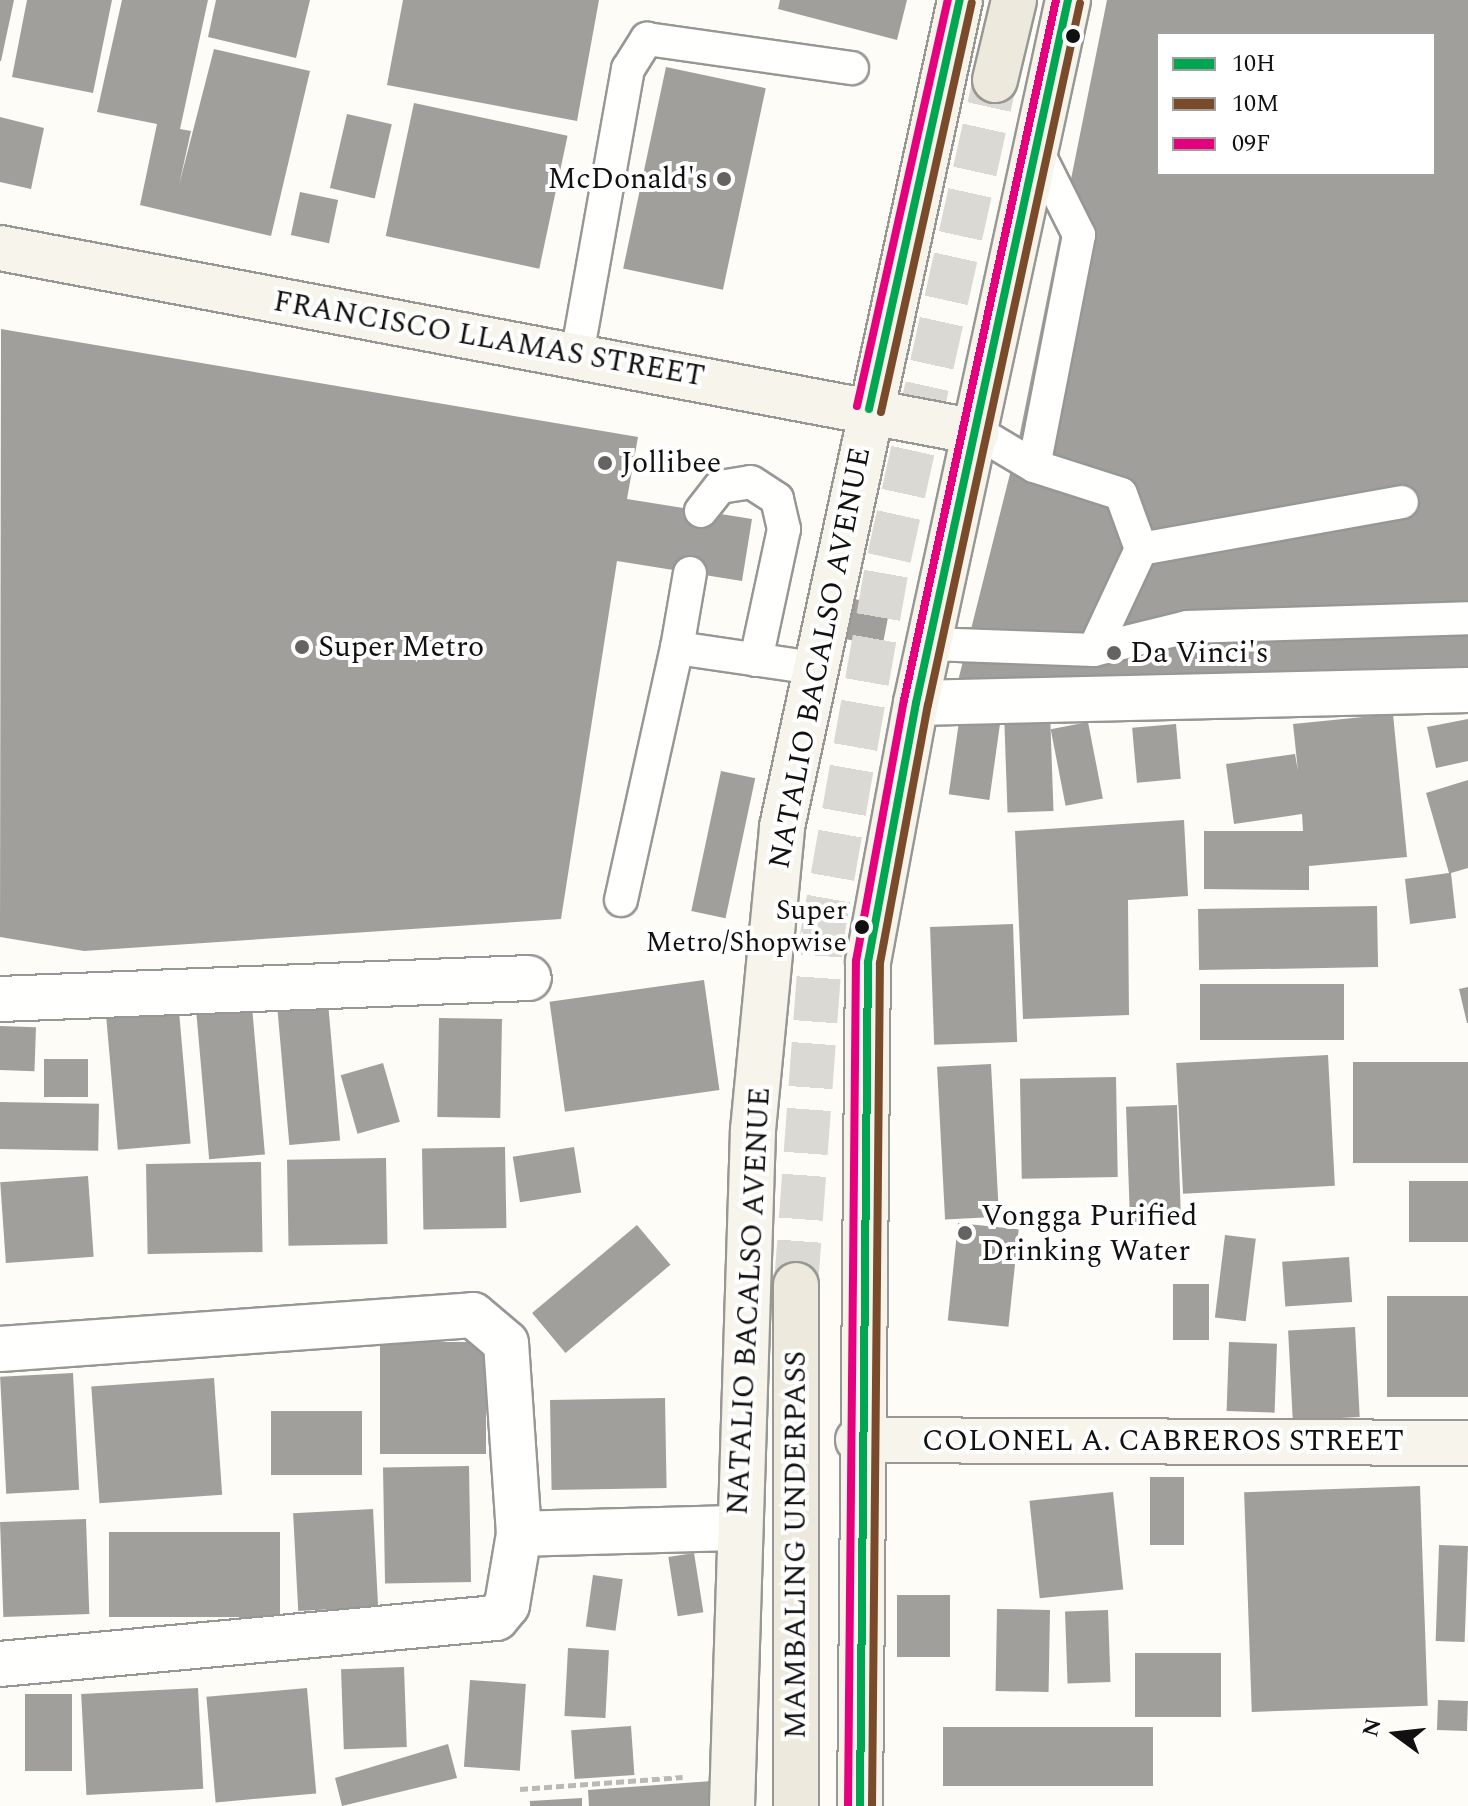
<!DOCTYPE html>
<html>
<head>
<meta charset="utf-8">
<style>
	body { margin:0 }
	#map { position:relative; width:1468px; height:1806px; overflow:hidden; background:#fdfcf7; font-family:Spectral,serif }
	div>[style] { position:absolute }
	.building>* { inset:0; background:#a19f9c; transform-origin:0 0 }
	.primary-tunnel>* { height:44px; margin-top:-22px; transform-origin:0; background:repeating-linear-gradient(90deg,#dad9d4 0 44px,transparent 0 66px) }
	.path>* { height:5px; margin-top:-2.5px; transform-origin:0; background:repeating-linear-gradient(90deg,#b9b9b8 0 8px,transparent 0 12px) }
	.roads { filter:drop-shadow(2px 0 #979795) drop-shadow(-2px 0 #979795) drop-shadow(0 2px #979795) drop-shadow(0 -2px #979795) }
	.lane>* { height:32px; margin:-16px; padding:0 16px; transform-origin:16px; border-radius:16px; background:#fffffe }
	.street>* { height:44px; margin:-22px; padding:0 22px; transform-origin:22px; border-radius:22px; background:#fffffe }
	.secondary>* { height:44px; margin:-22px; padding:0 22px; transform-origin:22px; border-radius:22px; background:#f6f4eb }
	.primary>* { height:44px; margin:-22px; padding:0 22px; transform-origin:22px; border-radius:22px; background:#ede9dc }
	.bus-1>* { height:8px; margin:-4px; padding:0 4px; transform-origin:4px; border-radius:4px; background:#00a651 }
	.bus-2>* { height:8px; margin:-4px; padding:0 4px; transform-origin:4px; border-radius:4px; background:#7a4b2a }
	.bus-3>* { height:8px; margin:-4px; padding:0 4px; transform-origin:4px; border-radius:4px; background:#e5007d }
	.dots>* { width:22px; height:22px; translate:-50% -50%; box-sizing:border-box; border:4px solid #fff; border-radius:50% }
	span { translate:-50% -50%; white-space:nowrap; text-align:center; line-height:1.15; -webkit-text-stroke:8px #fff; paint-order:stroke }
	.bus-label { font-size:28px; color:#111 }
	.right { translate:-100% -50%; text-align:right }
	.poi-label { font-size:30px; color:#111 }
	.left { translate:0 -50%; text-align:left }
	.street-label { font-size:30px; color:#111 }
	.legend { position:absolute; left:1156px; top:32px; width:280px; height:144px; box-sizing:border-box; background:#fff; border:2px solid #a0a0a0; margin:0; padding:10px 14px; list-style:none; font-size:24px; color:#111 }
	.legend li { display:flex; align-items:center; gap:16px; height:40px }
	.legend b { width:40px; border:2px solid #a0a0a0 }
	.north { position:absolute; left:1356px; top:1694px; width:80px; height:80px; -webkit-text-stroke:6px #fff; paint-order:stroke; rotate:285deg; font-size:22px; font-weight:700; line-height:32px; text-align:center; color:#111 }
	.north::after { content:''; display:block; margin:auto; width:28px; height:36px; background:#111; clip-path:polygon(50% 0,100% 100%,50% 72%,0 100%) }
</style>
</head>
<body>
<div id="map">
	<div class="building">
		<div style="clip-path:polygon(0 0,14px 0,1px 61px,0 61px)"></div>
		<div style="clip-path:polygon(27px 0,112px 0,93px 93px,12px 77px)"></div>
		<div style="clip-path:polygon(122px 0,208px 0,180px 129px,191px 131px,179px 185px,214px 49px,310px 71px,271px 236px,140px 205px,157px 124px,97px 112px)"></div>
		<div style="clip-path:polygon(216px 0,310px 0,296px 58px,208px 37px)"></div>
		<div style="clip-path:polygon(403px 0,599px 0,577px 121px,387px 85px)"></div>
		<div style="clip-path:polygon(780px 0,907px 0,897px 40px,778px 9px)"></div>
		<div style="clip-path:polygon(evenodd,1107px 0,1468px 0,1468px 666px,958px 681px,1019px 438px,1107px 0,1158px 34px,1434px 34px,1434px 174px,1158px 174px,1158px 34px)"></div>
		<div style="left:666px;top:67px;width:102px;height:206px;rotate:12deg"></div>
		<div style="left:414px;top:103px;width:157px;height:136px;rotate:12deg"></div>
		<div style="left:347px;top:114px;width:46px;height:76px;rotate:13deg"></div>
		<div style="clip-path:polygon(0 117px,44px 128px,31px 189px,0 182px)"></div>
		<div style="left:300px;top:192px;width:39px;height:44px;rotate:12deg"></div>
		<div style="clip-path:polygon(1px 329px,638px 437px,627px 499px,752px 519px,742px 581px,617px 561px,561px 919px,84px 951px,0 937px)"></div>
		<div style="left:849px;top:598px;width:42px;height:41px;rotate:11deg"></div>
		<div style="left:1050px;top:711px;width:100px;height:46px;rotate:88deg"></div>
		<div style="left:960px;top:714px;width:41px;height:81px;rotate:8deg"></div>
		<div style="clip-path:polygon(1393px 714px,1407px 857px,1309px 866px,1309px 890px,1204px 889px,1204px 831px,1303px 831px,1302px 814px,1234px 824px,1226px 764px,1295px 754px,1298px 771px,1293px 724px)"></div>
		<div style="clip-path:polygon(1468px 719px,1468px 761px,1436px 768px,1427px 727px)"></div>
		<div style="left:1088px;top:722px;width:78px;height:38px;rotate:79deg"></div>
		<div style="left:1176px;top:724px;width:55px;height:44px;rotate:85deg"></div>
		<div style="left:721px;top:771px;width:35px;height:143px;rotate:12deg"></div>
		<div style="clip-path:polygon(1468px 780px,1468px 868px,1451px 873px,1456px 918px,1410px 924px,1405px 879px,1449px 873px,1426px 793px)"></div>
		<div style="clip-path:polygon(1184px 820px,1188px 896px,1128px 900px,1129px 1015px,1023px 1019px,1015px 831px)"></div>
		<div style="left:1377px;top:906px;width:61px;height:179px;rotate:89deg"></div>
		<div style="left:1013px;top:924px;width:118px;height:83px;rotate:88deg"></div>
		<div style="left:704px;top:980px;width:111px;height:156px;rotate:82deg"></div>
		<div style="left:1344px;top:984px;width:56px;height:144px;rotate:90deg"></div>
		<div style="clip-path:polygon(1468px 987px,1468px 1023px,1467px 1023px,1459px 989px)"></div>
		<div style="left:251px;top:995px;width:160px;height:56px;rotate:85deg"></div>
		<div style="left:178px;top:1000px;width:144px;height:73px;rotate:85deg"></div>
		<div style="left:328px;top:1002px;width:139px;height:51px;rotate:85deg"></div>
		<div style="left:439px;top:1018px;width:63px;height:99px;rotate:1deg"></div>
		<div style="left:0;top:1026px;width:36px;height:44px;rotate:2deg"></div>
		<div style="left:1328px;top:1055px;width:131px;height:152px;rotate:87deg"></div>
		<div style="left:44px;top:1059px;width:44px;height:38px"></div>
		<div style="left:1468px;top:1062px;width:101px;height:115px;rotate:90deg"></div>
		<div style="left:383px;top:1063px;width:61px;height:44px;rotate:74deg"></div>
		<div style="left:991px;top:1064px;width:153px;height:54px;rotate:87deg"></div>
		<div style="left:1116px;top:1077px;width:100px;height:96px;rotate:89deg"></div>
		<div style="left:0;top:1102px;width:99px;height:47px;rotate:1deg"></div>
		<div style="left:1177px;top:1105px;width:121px;height:51px;rotate:88deg"></div>
		<div style="left:505px;top:1147px;width:81px;height:83px;rotate:89deg"></div>
		<div style="left:574px;top:1147px;width:46px;height:62px;rotate:81deg"></div>
		<div style="left:386px;top:1158px;width:86px;height:99px;rotate:89deg"></div>
		<div style="left:261px;top:1162px;width:90px;height:115px;rotate:89deg"></div>
		<div style="left:88px;top:1176px;width:81px;height:88px;rotate:86deg"></div>
		<div style="left:1468px;top:1181px;width:61px;height:59px;rotate:90deg"></div>
		<div style="left:958px;top:1223px;width:61px;height:98px;rotate:6deg"></div>
		<div style="left:637px;top:1225px;width:52px;height:137px;rotate:50deg"></div>
		<div style="left:1225px;top:1235px;width:31px;height:83px;rotate:7deg"></div>
		<div style="left:1349px;top:1257px;width:45px;height:67px;rotate:86deg"></div>
		<div style="left:1173px;top:1284px;width:36px;height:56px"></div>
		<div style="left:1468px;top:1296px;width:101px;height:81px;rotate:90deg"></div>
		<div style="left:1355px;top:1327px;width:90px;height:67px;rotate:87deg"></div>
		<div style="left:380px;top:1342px;width:106px;height:112px"></div>
		<div style="left:1229px;top:1342px;width:48px;height:69px;rotate:2deg"></div>
		<div style="left:73px;top:1373px;width:117px;height:73px;rotate:87deg"></div>
		<div style="left:214px;top:1378px;width:117px;height:123px;rotate:86deg"></div>
		<div style="left:665px;top:1398px;width:90px;height:115px;rotate:89deg"></div>
		<div style="left:271px;top:1411px;width:91px;height:64px"></div>
		<div style="left:469px;top:1466px;width:116px;height:86px;rotate:89deg"></div>
		<div style="left:1150px;top:1477px;width:34px;height:68px"></div>
		<div style="left:1420px;top:1486px;width:220px;height:176px;rotate:88deg"></div>
		<div style="left:1113px;top:1492px;width:98px;height:84px;rotate:84deg"></div>
		<div style="left:373px;top:1509px;width:98px;height:80px;rotate:87deg"></div>
		<div style="left:86px;top:1519px;width:95px;height:86px;rotate:88deg"></div>
		<div style="left:280px;top:1532px;width:85px;height:171px;rotate:90deg"></div>
		<div style="left:1439px;top:1545px;width:29px;height:96px;rotate:2deg"></div>
		<div style="left:694px;top:1553px;width:60px;height:26px;rotate:81deg"></div>
		<div style="left:593px;top:1575px;width:30px;height:52px;rotate:8deg"></div>
		<div style="left:897px;top:1595px;width:53px;height:62px"></div>
		<div style="left:997px;top:1609px;width:53px;height:82px;rotate:1deg"></div>
		<div style="left:1108px;top:1610px;width:72px;height:43px;rotate:88deg"></div>
		<div style="left:568px;top:1648px;width:41px;height:68px;rotate:3deg"></div>
		<div style="left:1135px;top:1653px;width:86px;height:64px"></div>
		<div style="left:404px;top:1667px;width:80px;height:63px;rotate:88deg"></div>
		<div style="left:470px;top:1680px;width:56px;height:87px;rotate:4deg"></div>
		<div style="left:198px;top:1688px;width:101px;height:117px;rotate:87deg"></div>
		<div style="left:307px;top:1688px;width:106px;height:101px;rotate:85deg"></div>
		<div style="left:25px;top:1694px;width:47px;height:77px"></div>
		<div style="left:1438px;top:1700px;width:30px;height:30px;rotate:2deg"></div>
		<div style="left:631px;top:1726px;width:49px;height:60px;rotate:86deg"></div>
		<div style="left:1153px;top:1727px;width:59px;height:210px;rotate:90deg"></div>
		<div style="clip-path:polygon(448px 1744px,457px 1778px,342px 1806px,335px 1778px)"></div>
		<div style="clip-path:polygon(712px 1781px,714px 1806px,589px 1806px,588px 1790px)"></div>
		<div style="clip-path:polygon(582px 1798px,582px 1806px,530px 1806px,530px 1801px)"></div>
	</div>
	<div class="primary-tunnel">
		<div style="left:796px;top:1285px;width:344px;rotate:-85.8deg"></div>
		<div style="left:821px;top:942px;width:390px;rotate:-80deg"></div>
		<div style="left:889px;top:558px;width:490px;rotate:-77.5deg"></div>
	</div>
	<div class="path">
		<div style="left:520px;top:1789px;width:163px;rotate:-4.2deg"></div>
	</div>
	<div class="roads">
		<div class="lane">
			<div style="left:1036px;top:149px;width:96px;rotate:63.4deg"></div>
			<div style="left:1079px;top:235px;width:235px;rotate:101deg"></div>
			<div style="left:1034px;top:466px;width:91px;rotate:17.8deg"></div>
			<div style="left:1121px;top:494px;width:59px;rotate:70deg"></div>
			<div style="left:1141px;top:549px;width:111px;rotate:115deg"></div>
			<div style="left:577px;top:355px;width:291px;rotate:-79.9deg"></div>
			<div style="left:628px;top:69px;width:36px;rotate:-58deg"></div>
			<div style="left:647px;top:39px;width:207px;rotate:8.1deg"></div>
			<div style="left:977px;top:432px;width:66px;rotate:30.8deg"></div>
			<div style="left:701px;top:511px;width:31px;rotate:-52deg"></div>
			<div style="left:720px;top:487px;width:31px;rotate:-9deg"></div>
			<div style="left:751px;top:482px;width:31px;rotate:33deg"></div>
			<div style="left:777px;top:499px;width:31px;rotate:77deg"></div>
			<div style="left:784px;top:529px;width:134px;rotate:102.1deg"></div>
			<div style="left:1141px;top:549px;width:265px;rotate:-10.2deg"></div>
			<div style="left:930px;top:644px;width:164px;rotate:2.1deg"></div>
			<div style="left:1094px;top:650px;width:96px;rotate:-13.9deg"></div>
			<div style="left:1187px;top:627px;width:281px;rotate:-1.8deg"></div>
			<div style="left:677px;top:648px;width:76px;rotate:-80.2deg"></div>
			<div style="left:621px;top:900px;width:258px;rotate:-77.5deg"></div>
			<div style="left:677px;top:648px;width:138px;rotate:8.3deg"></div>
		</div>
		<div class="street">
			<div style="left:916px;top:703px;width:552px;rotate:-1.35deg"></div>
			<div style="left:0;top:999px;width:529px;rotate:-2.27deg"></div>
			<div style="left:0;top:1349px;width:474px;rotate:-4.1deg"></div>
			<div style="left:473px;top:1315px;width:43px;rotate:40.3deg"></div>
			<div style="left:506px;top:1343px;width:191px;rotate:86.1deg"></div>
			<div style="left:519px;top:1534px;width:72px;rotate:99.6deg"></div>
			<div style="left:507px;top:1605px;width:17px;rotate:130deg"></div>
			<div style="left:496px;top:1618px;width:498px;rotate:174.7deg"></div>
			<div style="left:519px;top:1534px;width:220px;rotate:-1.6deg"></div>
		</div>
		<div class="secondary">
			<div style="left:0;top:248px;width:994px;rotate:10.67deg"></div>
			<div style="left:858px;top:1440px;width:610px;rotate:0.28deg"></div>
			<div style="left:732px;top:1806px;width:676px;rotate:-88.22deg"></div>
			<div style="left:753px;top:1130px;width:304px;rotate:-84.5deg"></div>
			<div style="left:782px;top:827px;width:846px;rotate:-77.85deg"></div>
			<div style="left:860px;top:1806px;width:844px;rotate:-89.46deg"></div>
			<div style="left:868px;top:962px;width:263px;rotate:-79.5deg"></div>
			<div style="left:916px;top:703px;width:719px;rotate:-77.8deg"></div>
		</div>
		<div class="primary">
			<div style="left:995px;top:80px;width:82px;rotate:-76.6deg"></div>
			<div style="left:796px;top:1285px;width:521px;rotate:90deg"></div>
		</div>
	</div>
	<div class="bus-1">
		<div style="left:869px;top:409px;width:419px;rotate:-77.5deg"></div>
		<div style="left:860px;top:1806px;width:844px;rotate:-89.46deg"></div>
		<div style="left:868px;top:962px;width:263px;rotate:-79.5deg"></div>
		<div style="left:916px;top:703px;width:719px;rotate:-77.8deg"></div>
	</div>
	<div class="bus-2">
		<div style="left:881px;top:412px;width:419px;rotate:-77.5deg"></div>
		<div style="left:872px;top:1806px;width:843px;rotate:-89.46deg"></div>
		<div style="left:880px;top:963px;width:262px;rotate:-79.5deg"></div>
		<div style="left:928px;top:705px;width:718px;rotate:-77.78deg"></div>
	</div>
	<div class="bus-3">
		<div style="left:857px;top:406px;width:416px;rotate:-77.4deg"></div>
		<div style="left:848px;top:1806px;width:845px;rotate:-89.46deg"></div>
		<div style="left:856px;top:961px;width:265px;rotate:-79.6deg"></div>
		<div style="left:904px;top:700px;width:716px;rotate:-77.75deg"></div>
	</div>
	<div class="dots">
		<div style="left:1073px;top:36px;background:#111"></div>
		<div style="left:724px;top:179px;background:#646362"></div>
		<div style="left:605px;top:463px;background:#646362"></div>
		<div style="left:302px;top:647px;background:#646362"></div>
		<div style="left:1114px;top:653px;background:#646362"></div>
		<div style="left:862px;top:927px;background:#111"></div>
		<div style="left:965px;top:1233px;background:#646362"></div>
	</div>
	<div class="bus-label">
		<span class="right" style="left:847px;top:927px">Super<br>Metro/Shopwise</span>
	</div>
	<div class="poi-label">
		<span class="right" style="left:708px;top:179px">McDonald's</span>
		<span class="left" style="left:621px;top:463px">Jollibee</span>
		<span class="left" style="left:318px;top:647px">Super Metro</span>
		<span class="left" style="left:1130px;top:653px">Da Vinci's</span>
		<span class="left" style="left:981px;top:1233px">Vongga Purified<br>Drinking Water</span>
	</div>
	<div class="street-label">
		<span style="left:489px;top:339px;rotate:10deg">FRANCISCO LLAMAS STREET</span>
		<span style="left:820px;top:658px;rotate:-79deg">NATALIO BACALSO AVENUE</span>
		<span style="left:749px;top:1301px;rotate:-87deg">NATALIO BACALSO AVENUE</span>
		<span style="left:1163px;top:1441px">COLONEL A. CABREROS STREET</span>
		<span style="left:796px;top:1545px;rotate:-90deg">MAMBALING UNDERPASS</span>
	</div>
	<ul class="legend">
	<li><b style="height:10px;background:#00a651"></b>10H</li>
	<li><b style="height:10px;background:#7a4b2a"></b>10M</li>
	<li><b style="height:10px;background:#e5007d"></b>09F</li>
	</ul>
	<div class="north">N</div>
</div>
</body>
</html>
